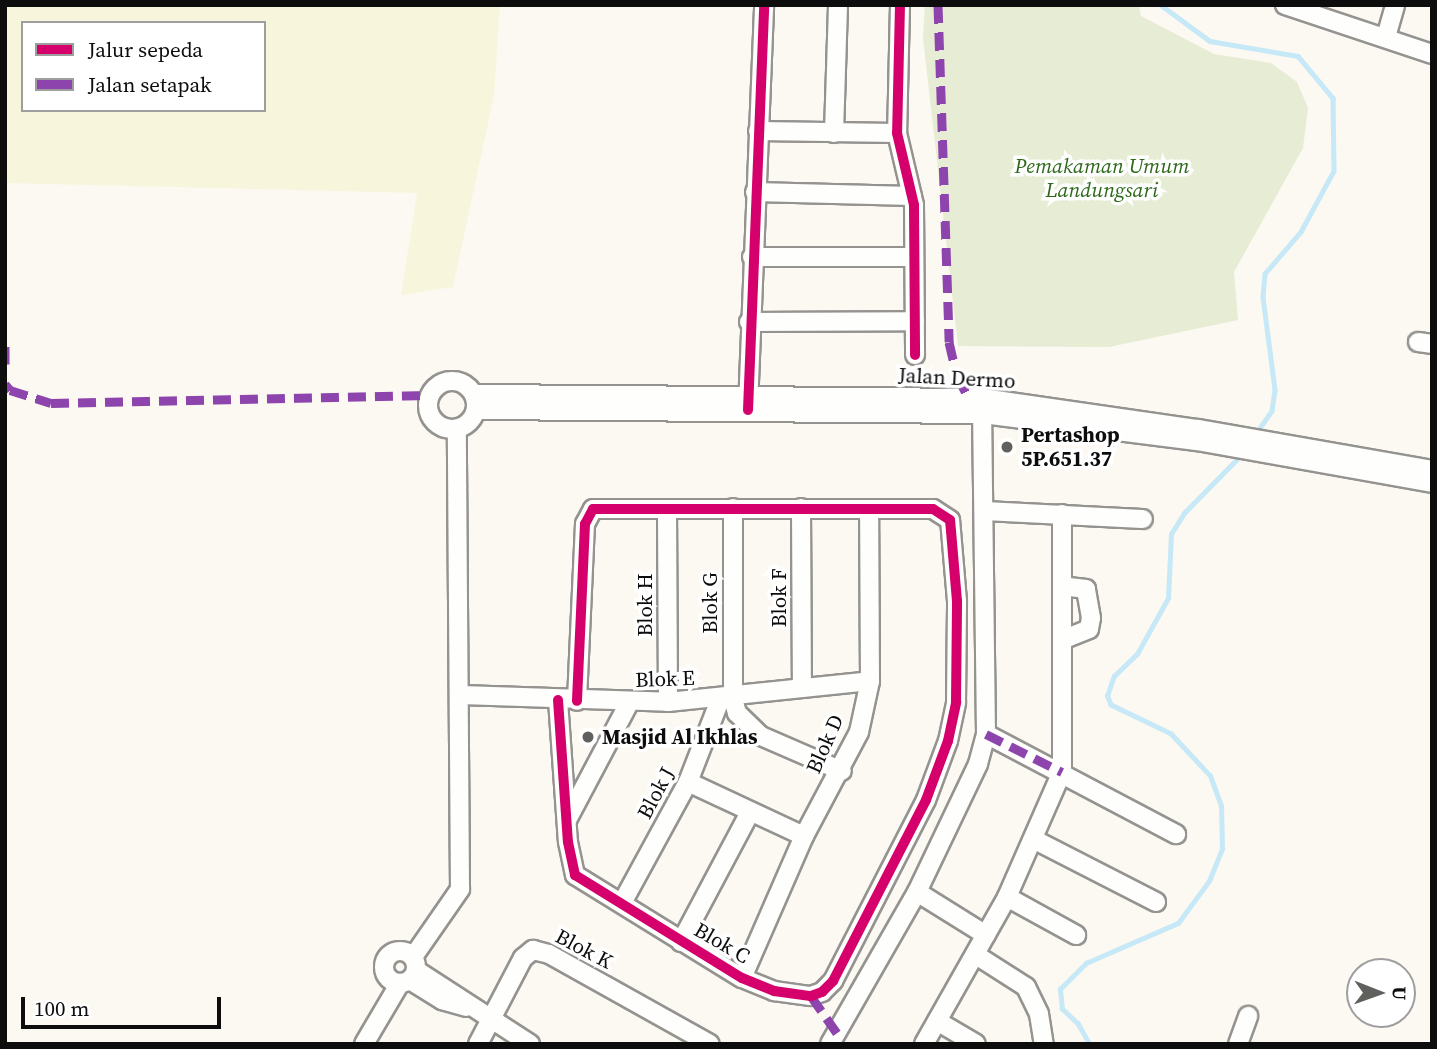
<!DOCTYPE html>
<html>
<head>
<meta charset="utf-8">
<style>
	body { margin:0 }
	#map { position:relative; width:1437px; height:1049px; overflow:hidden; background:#fbf9f1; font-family:"Source Serif 4",serif }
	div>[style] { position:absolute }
	.farmland>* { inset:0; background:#f8f5dd }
	.cemetery>* { inset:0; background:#e7ecd4 }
	.stream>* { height:4.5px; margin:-2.25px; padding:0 2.25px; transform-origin:2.25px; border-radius:2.25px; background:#c6e8f7 }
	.roads { filter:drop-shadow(2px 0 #949390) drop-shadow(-2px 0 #949390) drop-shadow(0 2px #949390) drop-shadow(0 -2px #949390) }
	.minor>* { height:18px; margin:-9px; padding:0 9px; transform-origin:9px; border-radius:9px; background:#fefefd }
	.minor>.ring { margin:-9px; padding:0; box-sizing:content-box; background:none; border:18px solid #fefefd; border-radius:50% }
	.quiet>* { height:9px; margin-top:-4.5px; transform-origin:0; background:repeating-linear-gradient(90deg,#8e44ad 0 18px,transparent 0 27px) }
	.cycleway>* { height:10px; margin:-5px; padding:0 5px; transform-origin:5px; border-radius:5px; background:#d6006c }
	.dots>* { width:19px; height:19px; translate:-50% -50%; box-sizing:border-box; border:4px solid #fff; border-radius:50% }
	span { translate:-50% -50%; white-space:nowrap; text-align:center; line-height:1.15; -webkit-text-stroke:7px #fff; paint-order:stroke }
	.park-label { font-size:21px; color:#2d681a; font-style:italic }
	.street-label { font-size:21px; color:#0d0d0d }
	.poi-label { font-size:21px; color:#0d0d0d; font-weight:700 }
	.left { translate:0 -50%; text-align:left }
	.frame { position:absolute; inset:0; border:7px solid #0d0d0d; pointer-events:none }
	.legend { position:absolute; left:21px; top:21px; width:245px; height:91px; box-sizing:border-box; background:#fff; border:2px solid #9e9e9e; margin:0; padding:9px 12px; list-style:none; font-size:21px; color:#0d0d0d }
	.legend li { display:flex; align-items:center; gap:14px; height:35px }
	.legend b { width:35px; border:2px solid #9e9e9e }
	.north { position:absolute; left:1346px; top:958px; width:70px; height:70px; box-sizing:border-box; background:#fff; border:2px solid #9e9e9e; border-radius:50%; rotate:91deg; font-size:19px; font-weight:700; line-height:28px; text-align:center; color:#0d0d0d }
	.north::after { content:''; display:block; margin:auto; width:24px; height:32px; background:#60605d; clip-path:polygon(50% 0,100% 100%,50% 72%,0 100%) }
	.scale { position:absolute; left:21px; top:997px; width:200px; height:32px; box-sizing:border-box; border:4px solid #0d0d0d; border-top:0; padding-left:9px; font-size:21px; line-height:24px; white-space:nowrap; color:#0d0d0d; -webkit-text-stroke:5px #fff; paint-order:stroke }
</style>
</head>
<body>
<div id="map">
	<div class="farmland">
		<div style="clip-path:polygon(evenodd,5px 5px,500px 5px,494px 95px,453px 287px,401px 295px,417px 193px,5px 183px,5px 5px,23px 23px,264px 23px,264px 110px,23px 110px,23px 23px)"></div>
	</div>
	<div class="cemetery">
		<div style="clip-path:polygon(925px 5px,1139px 5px,1141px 16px,1214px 54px,1271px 63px,1297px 82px,1308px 108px,1303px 148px,1234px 272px,1238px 320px,1109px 347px,958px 346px,923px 38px)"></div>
	</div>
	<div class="stream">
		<div style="left:1161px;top:5px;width:61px;rotate:36.3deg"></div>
		<div style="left:1210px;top:41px;width:89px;rotate:9.7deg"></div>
		<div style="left:1298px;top:56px;width:55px;rotate:50.2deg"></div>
		<div style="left:1333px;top:98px;width:73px;rotate:89.2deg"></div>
		<div style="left:1334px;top:171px;width:69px;rotate:118.4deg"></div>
		<div style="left:1301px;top:232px;width:55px;rotate:130.6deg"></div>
		<div style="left:1265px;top:274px;width:23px;rotate:95deg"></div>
		<div style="left:1263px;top:297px;width:94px;rotate:82.6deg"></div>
		<div style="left:1275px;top:390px;width:21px;rotate:98deg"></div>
		<div style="left:1272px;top:411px;width:28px;rotate:125deg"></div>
		<div style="left:1089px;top:1044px;width:23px;rotate:-119deg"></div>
		<div style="left:1078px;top:1024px;width:22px;rotate:-137deg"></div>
		<div style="left:1062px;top:1009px;width:20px;rotate:-96deg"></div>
		<div style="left:1060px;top:989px;width:37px;rotate:-45deg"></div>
		<div style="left:1086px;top:963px;width:100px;rotate:-23.5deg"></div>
		<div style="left:1178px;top:923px;width:52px;rotate:-53.6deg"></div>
		<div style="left:1209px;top:881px;width:35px;rotate:-68deg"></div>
		<div style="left:1222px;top:849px;width:43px;rotate:-91.3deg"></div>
		<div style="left:1221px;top:806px;width:32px;rotate:-110deg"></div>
		<div style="left:1210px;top:776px;width:57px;rotate:-132.9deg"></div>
		<div style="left:1171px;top:734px;width:67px;rotate:-154.2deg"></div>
		<div style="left:1111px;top:705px;width:10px;rotate:-114deg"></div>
		<div style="left:1107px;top:696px;width:21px;rotate:-71deg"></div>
		<div style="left:1114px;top:676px;width:32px;rotate:-44deg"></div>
		<div style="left:1137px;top:654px;width:64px;rotate:-61deg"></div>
		<div style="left:1168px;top:598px;width:64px;rotate:-87.3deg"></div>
		<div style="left:1171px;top:534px;width:25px;rotate:-58deg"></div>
		<div style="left:1184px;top:513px;width:84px;rotate:-45.5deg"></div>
	</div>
	<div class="roads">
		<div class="minor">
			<div style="left:900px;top:5px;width:128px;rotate:91.3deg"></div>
			<div style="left:897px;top:133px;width:74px;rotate:76.7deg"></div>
			<div style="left:914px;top:205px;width:150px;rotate:89.6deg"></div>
			<div style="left:1285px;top:5px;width:155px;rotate:18.4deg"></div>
			<div style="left:1386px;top:37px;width:33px;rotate:-74deg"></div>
			<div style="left:758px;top:131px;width:139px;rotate:0.8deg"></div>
			<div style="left:834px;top:133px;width:128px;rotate:-88.2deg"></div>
			<div style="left:755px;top:192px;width:157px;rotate:1.5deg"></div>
			<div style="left:752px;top:257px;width:162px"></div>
			<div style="left:749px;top:322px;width:166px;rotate:-0.3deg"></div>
			<div style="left:1418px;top:342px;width:14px;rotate:8deg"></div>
			<div class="ring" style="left:428px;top:381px;width:30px;height:30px"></div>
			<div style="left:474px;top:394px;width:508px;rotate:0.45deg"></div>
			<div style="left:982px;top:398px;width:218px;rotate:8.2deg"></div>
			<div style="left:1198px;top:429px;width:238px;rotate:9.9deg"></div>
			<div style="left:748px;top:407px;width:402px;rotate:-87.7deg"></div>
			<div style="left:476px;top:410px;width:506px;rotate:0.45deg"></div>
			<div style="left:982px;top:414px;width:217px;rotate:7.2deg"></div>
			<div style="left:1197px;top:441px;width:239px;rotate:10.1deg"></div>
			<div style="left:733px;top:508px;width:191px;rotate:90deg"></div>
			<div style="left:733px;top:699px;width:15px;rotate:74deg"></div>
			<div style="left:737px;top:713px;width:33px;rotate:44deg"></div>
			<div style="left:761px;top:736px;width:88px;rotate:23.4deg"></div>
			<div style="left:801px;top:508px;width:180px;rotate:89.7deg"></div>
			<div style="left:667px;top:509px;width:193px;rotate:89.7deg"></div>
			<div style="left:984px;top:511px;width:159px;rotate:2.9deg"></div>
			<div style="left:1062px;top:640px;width:29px;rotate:-22deg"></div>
			<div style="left:1089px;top:629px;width:11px;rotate:-80deg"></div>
			<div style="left:1091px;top:618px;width:29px;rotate:-100deg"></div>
			<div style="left:1086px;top:589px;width:24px;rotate:-173deg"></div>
			<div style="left:461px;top:695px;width:207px;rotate:1.9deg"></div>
			<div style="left:668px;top:702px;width:203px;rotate:-5.9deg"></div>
			<div style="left:558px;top:700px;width:142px;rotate:86deg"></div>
			<div style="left:568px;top:842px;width:34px;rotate:78deg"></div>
			<div style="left:575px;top:875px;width:196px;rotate:31.7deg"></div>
			<div style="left:742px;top:978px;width:35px;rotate:22deg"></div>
			<div style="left:774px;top:991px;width:37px;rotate:8deg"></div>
			<div style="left:811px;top:996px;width:12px;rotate:-20deg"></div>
			<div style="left:822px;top:992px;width:16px;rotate:-45deg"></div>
			<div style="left:833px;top:981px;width:203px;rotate:-62.8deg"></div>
			<div style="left:926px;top:800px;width:63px;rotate:-69.6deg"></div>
			<div style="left:948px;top:741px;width:40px;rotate:-78deg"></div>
			<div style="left:956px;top:702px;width:101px;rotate:-89.4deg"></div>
			<div style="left:957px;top:601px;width:81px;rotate:-94.9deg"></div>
			<div style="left:950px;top:520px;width:20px;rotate:-147deg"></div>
			<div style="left:933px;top:509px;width:340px;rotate:180deg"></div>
			<div style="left:593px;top:509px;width:17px;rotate:118deg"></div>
			<div style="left:585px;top:524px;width:177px;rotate:92.6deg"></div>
			<div style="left:986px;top:734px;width:215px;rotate:27.8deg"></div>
			<div style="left:688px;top:782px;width:128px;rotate:25deg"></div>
			<div style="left:567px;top:820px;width:132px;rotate:-62.1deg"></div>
			<div style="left:1035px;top:840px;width:136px;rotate:27.1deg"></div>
			<div style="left:917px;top:892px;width:81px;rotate:31.9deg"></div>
			<div style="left:1007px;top:897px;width:79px;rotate:28.8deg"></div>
			<div style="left:622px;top:903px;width:138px;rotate:-61.4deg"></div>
			<div style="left:688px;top:782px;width:88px;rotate:-68.7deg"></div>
			<div style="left:681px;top:942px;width:147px;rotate:-62deg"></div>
			<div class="ring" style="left:384px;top:951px;width:14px;height:14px"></div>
			<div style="left:976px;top:955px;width:59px;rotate:32.6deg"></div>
			<div style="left:1026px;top:987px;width:30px;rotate:64deg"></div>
			<div style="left:1039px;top:1014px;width:30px;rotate:81deg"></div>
			<div style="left:413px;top:957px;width:83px;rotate:-55.3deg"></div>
			<div style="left:460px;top:889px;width:460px;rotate:-90.4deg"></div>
			<div style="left:416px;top:970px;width:136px;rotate:33deg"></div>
			<div style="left:742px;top:978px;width:155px;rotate:-66.4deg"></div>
			<div style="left:804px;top:836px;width:118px;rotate:-62.1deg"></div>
			<div style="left:859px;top:732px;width:52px;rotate:-77.8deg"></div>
			<div style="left:870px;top:681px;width:172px;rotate:-90.3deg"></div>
			<div style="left:410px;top:980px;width:38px;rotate:32deg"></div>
			<div style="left:442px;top:1000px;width:25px;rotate:16deg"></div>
			<div style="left:937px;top:1021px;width:45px;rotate:30.5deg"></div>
			<div style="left:364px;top:1044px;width:71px;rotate:-59.5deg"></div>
			<div style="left:478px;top:1044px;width:97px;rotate:-62.4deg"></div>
			<div style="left:523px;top:958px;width:13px;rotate:-39deg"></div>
			<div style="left:533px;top:950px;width:16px;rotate:14deg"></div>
			<div style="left:549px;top:954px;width:184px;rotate:29.2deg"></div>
			<div style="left:830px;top:1044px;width:175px;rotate:-60.2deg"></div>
			<div style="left:917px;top:892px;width:142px;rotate:-64.5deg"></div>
			<div style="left:978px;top:764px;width:31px;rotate:-75deg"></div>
			<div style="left:986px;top:734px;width:331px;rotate:-90.7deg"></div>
			<div style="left:924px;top:1044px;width:169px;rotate:-60.5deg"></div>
			<div style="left:1007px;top:897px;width:137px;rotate:-66.3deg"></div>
			<div style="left:1062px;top:772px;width:258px;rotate:-90deg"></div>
			<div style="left:1238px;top:1044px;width:30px;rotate:-70deg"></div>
		</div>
	</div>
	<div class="quiet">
		<div style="left:938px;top:5px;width:337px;rotate:88.1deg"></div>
		<div style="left:949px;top:342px;width:35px;rotate:77deg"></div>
		<div style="left:957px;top:376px;width:26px;rotate:62deg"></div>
		<div style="left:5px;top:346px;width:18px;rotate:90deg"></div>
		<div style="left:5px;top:384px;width:8px;rotate:50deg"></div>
		<div style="left:10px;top:390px;width:43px;rotate:17.6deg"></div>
		<div style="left:51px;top:403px;width:378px;rotate:-1.2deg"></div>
		<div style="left:986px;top:734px;width:85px;rotate:26.6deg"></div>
		<div style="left:811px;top:996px;width:45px;rotate:54.9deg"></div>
	</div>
	<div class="cycleway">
		<div style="left:900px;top:5px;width:128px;rotate:91.3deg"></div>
		<div style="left:897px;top:133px;width:74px;rotate:76.7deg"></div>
		<div style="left:914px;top:205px;width:150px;rotate:89.6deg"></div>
		<div style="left:748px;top:410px;width:405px;rotate:-87.7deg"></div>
		<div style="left:558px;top:700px;width:142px;rotate:86deg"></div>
		<div style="left:568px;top:842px;width:34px;rotate:78deg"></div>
		<div style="left:575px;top:875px;width:196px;rotate:31.7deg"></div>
		<div style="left:742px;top:978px;width:35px;rotate:22deg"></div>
		<div style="left:774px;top:991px;width:37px;rotate:8deg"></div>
		<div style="left:811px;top:996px;width:12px;rotate:-20deg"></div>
		<div style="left:822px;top:992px;width:16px;rotate:-45deg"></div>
		<div style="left:833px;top:981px;width:203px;rotate:-62.8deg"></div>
		<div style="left:926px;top:800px;width:63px;rotate:-69.6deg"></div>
		<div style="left:948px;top:741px;width:40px;rotate:-78deg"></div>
		<div style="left:956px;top:702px;width:101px;rotate:-89.4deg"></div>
		<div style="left:957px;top:601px;width:81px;rotate:-94.9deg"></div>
		<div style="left:950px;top:520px;width:20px;rotate:-147deg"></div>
		<div style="left:933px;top:509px;width:340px;rotate:180deg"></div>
		<div style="left:593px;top:509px;width:17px;rotate:118deg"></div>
		<div style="left:585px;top:524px;width:177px;rotate:92.6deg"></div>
	</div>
	<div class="dots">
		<div style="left:1007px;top:447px;background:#60605d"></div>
		<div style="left:588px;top:737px;background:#60605d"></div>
	</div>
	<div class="park-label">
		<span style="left:1102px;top:178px">Pemakaman Umum<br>Landungsari</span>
	</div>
	<div class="street-label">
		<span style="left:957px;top:378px;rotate:3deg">Jalan Dermo</span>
		<span style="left:779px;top:598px;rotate:-90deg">Blok F</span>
		<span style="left:710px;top:603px;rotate:-90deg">Blok G</span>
		<span style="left:645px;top:605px;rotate:-90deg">Blok H</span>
		<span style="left:665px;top:679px;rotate:-2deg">Blok E</span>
		<span style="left:825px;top:744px;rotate:-66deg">Blok D</span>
		<span style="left:656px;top:793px;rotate:-62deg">Blok J</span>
		<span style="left:722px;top:943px;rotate:30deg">Blok C</span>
		<span style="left:584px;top:949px;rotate:28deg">Blok K</span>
	</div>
	<div class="poi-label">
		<span class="left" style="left:1021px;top:447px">Pertashop<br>5P.651.37</span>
		<span class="left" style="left:602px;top:737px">Masjid Al Ikhlas</span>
	</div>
	<div class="frame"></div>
	<ul class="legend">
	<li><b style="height:9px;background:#d6006c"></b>Jalur sepeda</li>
	<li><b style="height:9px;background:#8e44ad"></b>Jalan setapak</li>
	</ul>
	<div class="north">U</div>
	<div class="scale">100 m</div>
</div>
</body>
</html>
